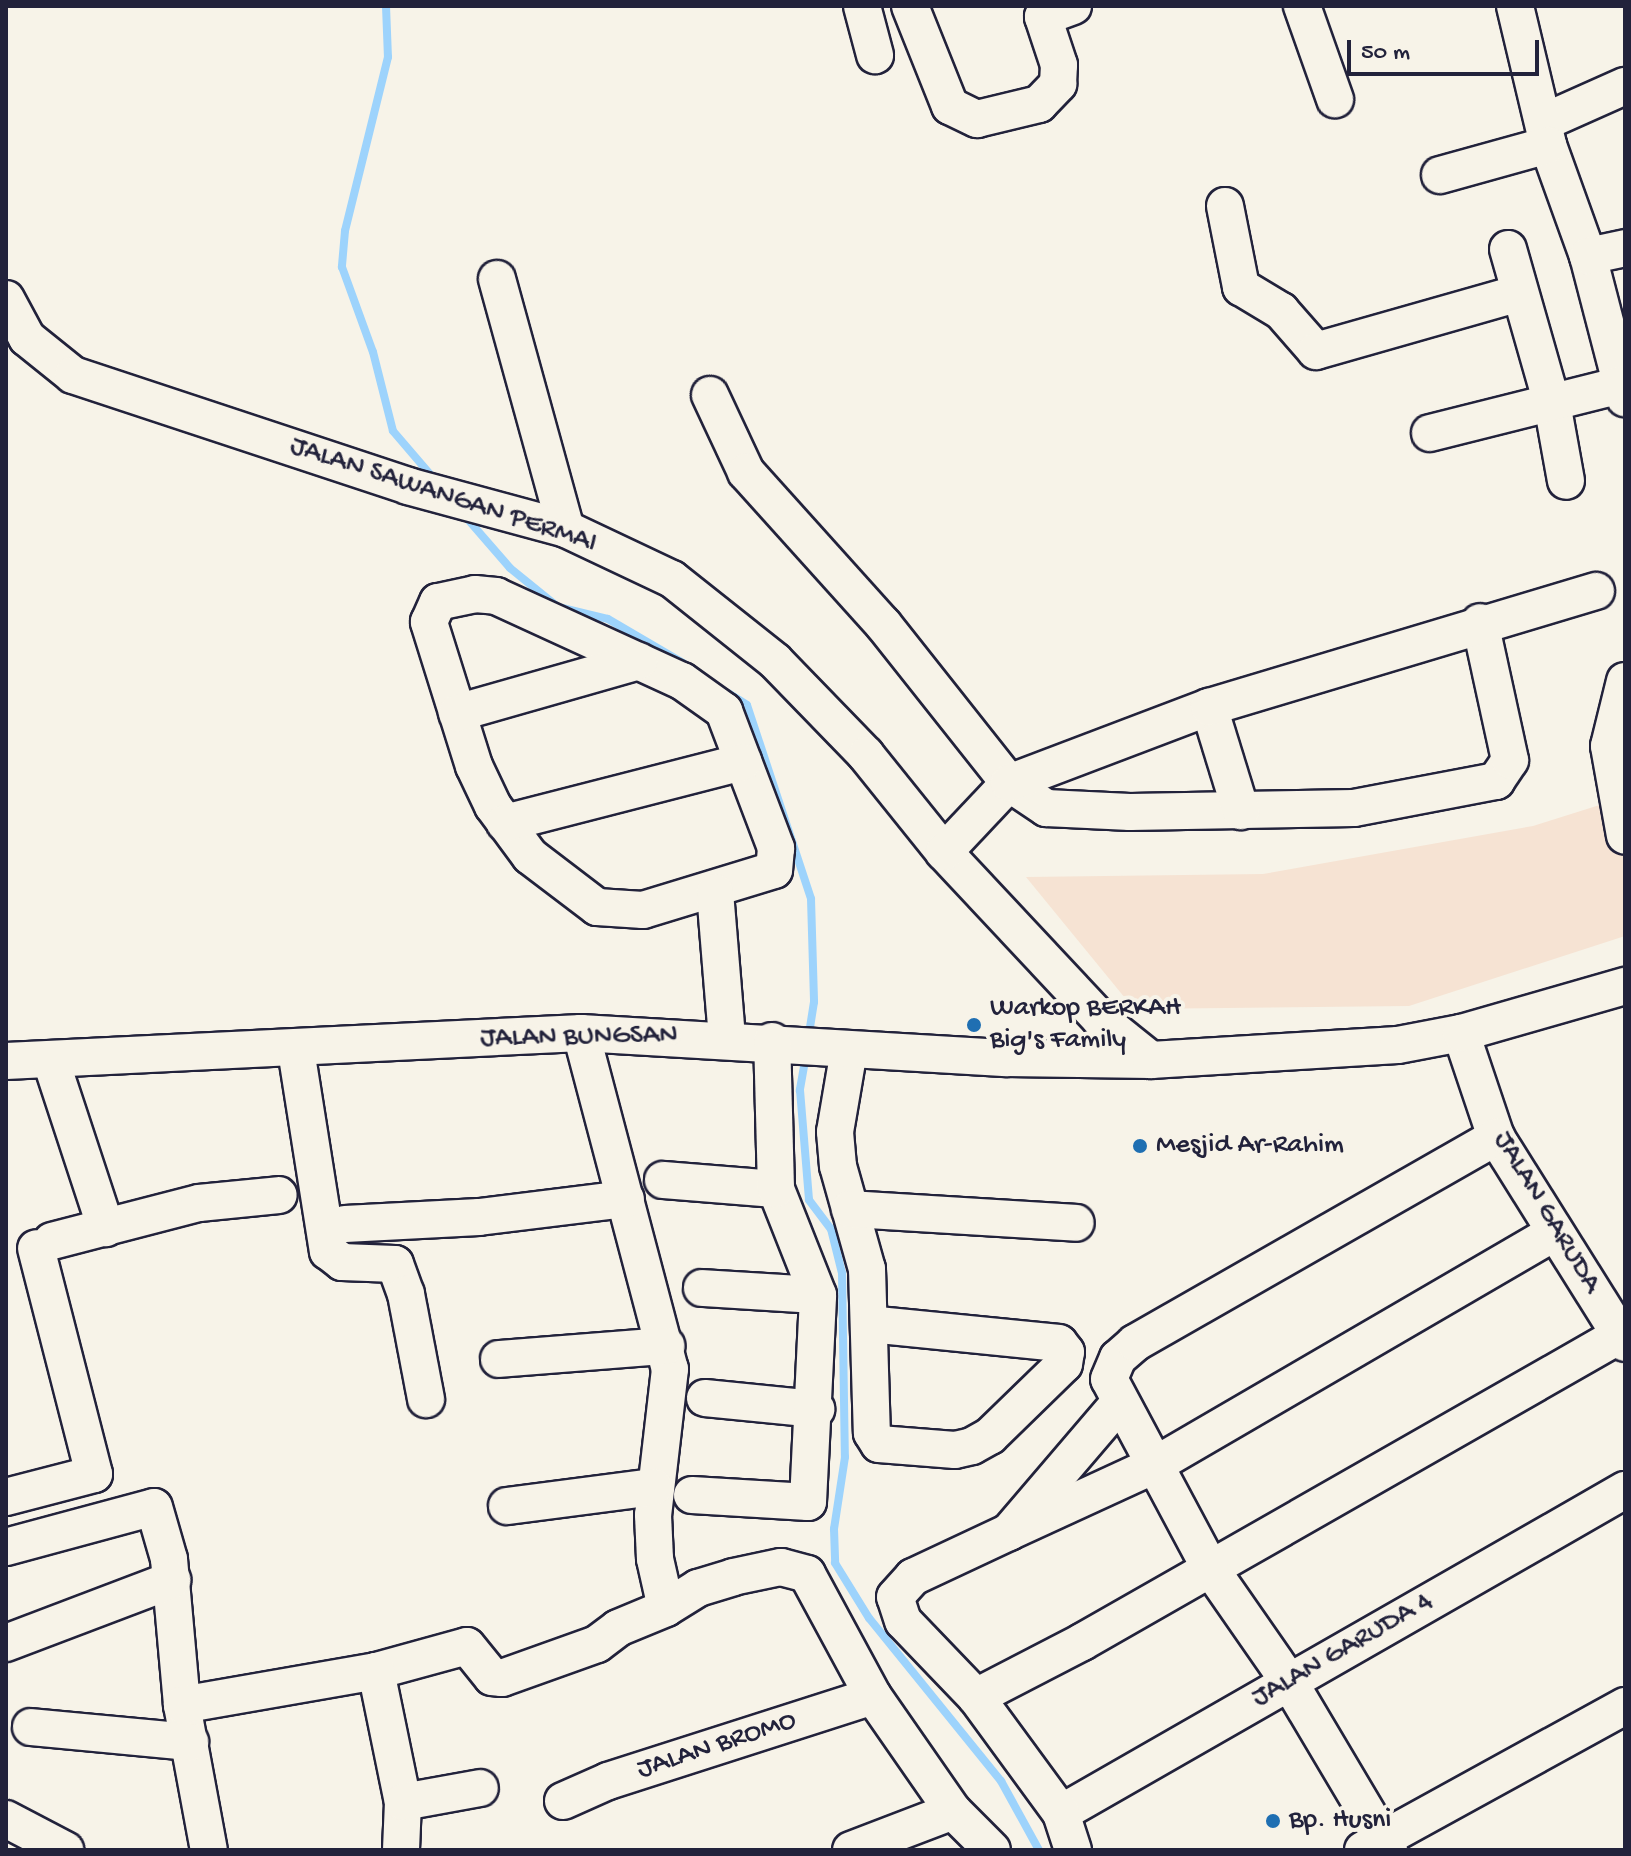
<!DOCTYPE html>
<html>
<head>
<meta charset="utf-8">
<style>
	body { margin:0 }
	#map { position:relative; width:1631px; height:1856px; overflow:hidden; background:#f7f3e8; font-family:"Gochi Hand",sans-serif }
	div>[style] { position:absolute }
	.built>* { inset:0; background:#f6e3d3 }
	.stream>* { height:8px; margin:-4px; padding:0 4px; transform-origin:4px; border-radius:4px; background:#9dd3fc }
	.roads { filter:drop-shadow(2px 0 #22223b) drop-shadow(-2px 0 #22223b) drop-shadow(0 2px #22223b) drop-shadow(0 -2px #22223b) }
	.minor>* { height:36px; margin:-18px; padding:0 18px; transform-origin:18px; border-radius:18px; background:#f7f3e8 }
	.dots>* { width:22px; height:22px; translate:-50% -50%; box-sizing:border-box; border:4px solid #f7f3e8; border-radius:50% }
	span { translate:-50% -50%; white-space:nowrap; text-align:center; line-height:1.15; -webkit-text-stroke:8px #f7f3e8; paint-order:stroke }
	.street-label { font-size:28px; color:#22223b }
	.poi-label { font-size:28px; color:#22223b }
	.left { translate:0 -50%; text-align:left }
	.frame { position:absolute; inset:0; border:8px solid #22223b; pointer-events:none }
	.scale { position:absolute; left:1347px; top:40px; width:192px; height:36px; box-sizing:border-box; border:4px solid #22223b; border-top:0; padding-left:10px; font-size:24px; line-height:28px; white-space:nowrap; color:#22223b; -webkit-text-stroke:6px #f7f3e8; paint-order:stroke }
</style>
</head>
<body>
<div id="map">
	<div class="built">
		<div style="clip-path:polygon(1625px 797px,1625px 936px,1409px 1006px,1134px 1009px,1026px 877px,1263px 874px,1533px 826px)"></div>
	</div>
	<div class="stream">
		<div style="left:386px;top:6px;width:51px;rotate:87.8deg"></div>
		<div style="left:388px;top:57px;width:179px;rotate:103.9deg"></div>
		<div style="left:345px;top:231px;width:36px;rotate:95deg"></div>
		<div style="left:342px;top:267px;width:90px;rotate:70deg"></div>
		<div style="left:373px;top:352px;width:81px;rotate:75.8deg"></div>
		<div style="left:393px;top:431px;width:65px;rotate:49.4deg"></div>
		<div style="left:464px;top:515px;width:70px;rotate:49deg"></div>
		<div style="left:510px;top:568px;width:62px;rotate:39.1deg"></div>
		<div style="left:558px;top:607px;width:51px;rotate:13.5deg"></div>
		<div style="left:608px;top:619px;width:87px;rotate:30.4deg"></div>
		<div style="left:728px;top:693px;width:22px;rotate:32deg"></div>
		<div style="left:747px;top:705px;width:204px;rotate:71.7deg"></div>
		<div style="left:811px;top:899px;width:103px;rotate:88.3deg"></div>
		<div style="left:814px;top:1002px;width:36px;rotate:99deg"></div>
		<div style="left:806px;top:1055px;width:36px;rotate:100deg"></div>
		<div style="left:800px;top:1090px;width:110px;rotate:85.3deg"></div>
		<div style="left:809px;top:1200px;width:36px;rotate:53deg"></div>
		<div style="left:831px;top:1229px;width:45px;rotate:76deg"></div>
		<div style="left:842px;top:1273px;width:184px;rotate:89.1deg"></div>
		<div style="left:845px;top:1457px;width:73px;rotate:98.7deg"></div>
		<div style="left:834px;top:1529px;width:34px;rotate:88deg"></div>
		<div style="left:835px;top:1563px;width:65px;rotate:58.3deg"></div>
		<div style="left:869px;top:1618px;width:210px;rotate:51deg"></div>
		<div style="left:1001px;top:1781px;width:79px;rotate:61.2deg"></div>
	</div>
	<div class="roads">
		<div class="minor">
			<div style="left:862px;top:6px;width:51px;rotate:75.1deg"></div>
			<div style="left:910px;top:6px;width:108px;rotate:68.2deg"></div>
			<div style="left:950px;top:106px;width:30px;rotate:26deg"></div>
			<div style="left:977px;top:119px;width:64px;rotate:-13.6deg"></div>
			<div style="left:1039px;top:104px;width:28px;rotate:-46deg"></div>
			<div style="left:1058px;top:84px;width:19px;rotate:-87deg"></div>
			<div style="left:1059px;top:65px;width:51px;rotate:-108.4deg"></div>
			<div style="left:1043px;top:17px;width:32px;rotate:-20deg"></div>
			<div style="left:1302px;top:6px;width:99px;rotate:70.5deg"></div>
			<div style="left:1515px;top:6px;width:143px;rotate:76.6deg"></div>
			<div style="left:1548px;top:145px;width:118px;rotate:70.2deg"></div>
			<div style="left:1588px;top:256px;width:147px;rotate:75.4deg"></div>
			<div style="left:1544px;top:122px;width:89px;rotate:-24deg"></div>
			<div style="left:1440px;top:175px;width:112px;rotate:-15.5deg"></div>
			<div style="left:1225px;top:206px;width:83px;rotate:78.8deg"></div>
			<div style="left:1241px;top:287px;width:47px;rotate:31deg"></div>
			<div style="left:1281px;top:311px;width:53px;rotate:48.8deg"></div>
			<div style="left:1316px;top:351px;width:211px;rotate:-15.9deg"></div>
			<div style="left:1508px;top:249px;width:160px;rotate:74.1deg"></div>
			<div style="left:1552px;top:403px;width:79px;rotate:79.8deg"></div>
			<div style="left:1588px;top:256px;width:38px;rotate:-12deg"></div>
			<div style="left:497px;top:279px;width:259px;rotate:74.6deg"></div>
			<div style="left:6px;top:299px;width:44px;rotate:61.7deg"></div>
			<div style="left:27px;top:338px;width:59px;rotate:38.8deg"></div>
			<div style="left:73px;top:375px;width:353px;rotate:18.3deg"></div>
			<div style="left:408px;top:486px;width:164px;rotate:15.2deg"></div>
			<div style="left:566px;top:529px;width:117px;rotate:25.3deg"></div>
			<div style="left:672px;top:579px;width:132px;rotate:38.5deg"></div>
			<div style="left:775px;top:661px;width:131px;rotate:45.9deg"></div>
			<div style="left:866px;top:755px;width:124px;rotate:51.2deg"></div>
			<div style="left:944px;top:852px;width:230px;rotate:46.9deg"></div>
			<div style="left:1101px;top:1020px;width:64px;rotate:38.7deg"></div>
			<div style="left:710px;top:395px;width:85px;rotate:64.9deg"></div>
			<div style="left:746px;top:472px;width:205px;rotate:48deg"></div>
			<div style="left:883px;top:624px;width:203px;rotate:51.6deg"></div>
			<div style="left:1009px;top:783px;width:45px;rotate:34deg"></div>
			<div style="left:1046px;top:808px;width:84px;rotate:2.7deg"></div>
			<div style="left:1130px;top:812px;width:224px;rotate:-1deg"></div>
			<div style="left:1354px;top:808px;width:145px;rotate:-10.8deg"></div>
			<div style="left:1496px;top:781px;width:25px;rotate:-56deg"></div>
			<div style="left:1510px;top:760px;width:141px;rotate:-102.3deg"></div>
			<div style="left:1430px;top:433px;width:197px;rotate:-14.1deg"></div>
			<div style="left:475px;top:594px;width:21px;rotate:5deg"></div>
			<div style="left:496px;top:596px;width:205px;rotate:24.6deg"></div>
			<div style="left:682px;top:681px;width:52px;rotate:35.5deg"></div>
			<div style="left:724px;top:711px;width:147px;rotate:69.2deg"></div>
			<div style="left:776px;top:848px;width:22px;rotate:95deg"></div>
			<div style="left:774px;top:870px;width:137px;rotate:163deg"></div>
			<div style="left:643px;top:910px;width:46px;rotate:-176.3deg"></div>
			<div style="left:597px;top:907px;width:84px;rotate:-142.7deg"></div>
			<div style="left:530px;top:856px;width:62px;rotate:-126.5deg"></div>
			<div style="left:493px;top:806px;width:44px;rotate:-115.4deg"></div>
			<div style="left:474px;top:766px;width:151px;rotate:-107.4deg"></div>
			<div style="left:429px;top:622px;width:22px;rotate:-66deg"></div>
			<div style="left:438px;top:602px;width:38px;rotate:-12deg"></div>
			<div style="left:1625px;top:681px;width:67px;rotate:103.8deg"></div>
			<div style="left:1609px;top:746px;width:91px;rotate:79.9deg"></div>
			<div style="left:1209px;top:707px;width:109px;rotate:72.9deg"></div>
			<div style="left:457px;top:713px;width:189px;rotate:-15.9deg"></div>
			<div style="left:505px;top:823px;width:246px;rotate:-14.4deg"></div>
			<div style="left:944px;top:852px;width:95px;rotate:-46.7deg"></div>
			<div style="left:1009px;top:783px;width:214px;rotate:-20.8deg"></div>
			<div style="left:1209px;top:707px;width:404px;rotate:-16.7deg"></div>
			<div style="left:715px;top:892px;width:146px;rotate:85.3deg"></div>
			<div style="left:581px;top:1033px;width:348px;rotate:75.2deg"></div>
			<div style="left:670px;top:1369px;width:147px;rotate:96.6deg"></div>
			<div style="left:653px;top:1515px;width:44px;rotate:87.4deg"></div>
			<div style="left:655px;top:1559px;width:50px;rotate:77.3deg"></div>
			<div style="left:666px;top:1608px;width:38px;rotate:-32deg"></div>
			<div style="left:698px;top:1588px;width:37px;rotate:-17deg"></div>
			<div style="left:733px;top:1577px;width:49px;rotate:-11.8deg"></div>
			<div style="left:781px;top:1567px;width:27px;rotate:15deg"></div>
			<div style="left:807px;top:1574px;width:139px;rotate:61.6deg"></div>
			<div style="left:873px;top:1696px;width:140px;rotate:55.2deg"></div>
			<div style="left:953px;top:1811px;width:55px;rotate:45deg"></div>
			<div style="left:1461px;top:1033px;width:110px;rotate:71.4deg"></div>
			<div style="left:1496px;top:1137px;width:243px;rotate:57.9deg"></div>
			<div style="left:296px;top:1050px;width:204px;rotate:81deg"></div>
			<div style="left:328px;top:1251px;width:18px;rotate:38deg"></div>
			<div style="left:342px;top:1262px;width:53px;rotate:2.2deg"></div>
			<div style="left:395px;top:1264px;width:32px;rotate:70deg"></div>
			<div style="left:406px;top:1294px;width:107px;rotate:79.2deg"></div>
			<div style="left:849px;top:1050px;width:83px;rotate:99.7deg"></div>
			<div style="left:835px;top:1132px;width:34px;rotate:85deg"></div>
			<div style="left:838px;top:1166px;width:107px;rotate:74.3deg"></div>
			<div style="left:867px;top:1269px;width:164px;rotate:88.3deg"></div>
			<div style="left:872px;top:1433px;width:13px;rotate:58deg"></div>
			<div style="left:879px;top:1444px;width:76px;rotate:4.5deg"></div>
			<div style="left:955px;top:1450px;width:17px;rotate:-13deg"></div>
			<div style="left:972px;top:1446px;width:21px;rotate:-29deg"></div>
			<div style="left:990px;top:1436px;width:103px;rotate:-44.2deg"></div>
			<div style="left:1064px;top:1364px;width:12px;rotate:-81deg"></div>
			<div style="left:1066px;top:1352px;width:11px;rotate:-128deg"></div>
			<div style="left:1059px;top:1343px;width:190px;rotate:-174.3deg"></div>
			<div style="left:6px;top:1061px;width:576px;rotate:-2.79deg"></div>
			<div style="left:581px;top:1033px;width:427px;rotate:3.4deg"></div>
			<div style="left:1007px;top:1058px;width:144px;rotate:0.8deg"></div>
			<div style="left:1151px;top:1060px;width:247px;rotate:-3.5deg"></div>
			<div style="left:1398px;top:1045px;width:64px;rotate:-10.8deg"></div>
			<div style="left:1461px;top:1033px;width:171px;rotate:-16deg"></div>
			<div style="left:51px;top:1061px;width:176px;rotate:71.8deg"></div>
			<div style="left:663px;top:1180px;width:113px;rotate:4.6deg"></div>
			<div style="left:850px;top:1209px;width:226px;rotate:3.5deg"></div>
			<div style="left:345px;top:1224px;width:134px;rotate:-3deg"></div>
			<div style="left:479px;top:1217px;width:148px;rotate:-7deg"></div>
			<div style="left:52px;top:1241px;width:152px;rotate:-14.5deg"></div>
			<div style="left:199px;top:1203px;width:80px;rotate:-5.7deg"></div>
			<div style="left:702px;top:1288px;width:116px;rotate:3.5deg"></div>
			<div style="left:499px;top:1359px;width:168px;rotate:-4.5deg"></div>
			<div style="left:705px;top:1398px;width:112px;rotate:5.7deg"></div>
			<div style="left:692px;top:1495px;width:116px;rotate:3.5deg"></div>
			<div style="left:808px;top:1502px;width:207px;rotate:-87.2deg"></div>
			<div style="left:818px;top:1295px;width:114px;rotate:-111.6deg"></div>
			<div style="left:776px;top:1189px;width:148px;rotate:-91.5deg"></div>
			<div style="left:6px;top:1497px;width:91px;rotate:-14.6deg"></div>
			<div style="left:94px;top:1474px;width:233px;rotate:-104.4deg"></div>
			<div style="left:507px;top:1506px;width:148px;rotate:-7.4deg"></div>
			<div style="left:1009px;top:1532px;width:161px;rotate:-24.7deg"></div>
			<div style="left:1155px;top:1465px;width:462px;rotate:-30.2deg"></div>
			<div style="left:6px;top:1547px;width:153px;rotate:-15.1deg"></div>
			<div style="left:154px;top:1507px;width:54px;rotate:73.9deg"></div>
			<div style="left:169px;top:1559px;width:147px;rotate:84.9deg"></div>
			<div style="left:182px;top:1705px;width:147px;rotate:79.5deg"></div>
			<div style="left:6px;top:1643px;width:178px;rotate:-20.8deg"></div>
			<div style="left:376px;top:1671px;width:94px;rotate:-15.4deg"></div>
			<div style="left:467px;top:1646px;width:40px;rotate:51deg"></div>
			<div style="left:492px;top:1677px;width:10px;rotate:6deg"></div>
			<div style="left:502px;top:1678px;width:101px;rotate:-19.7deg"></div>
			<div style="left:597px;top:1644px;width:26px;rotate:-37deg"></div>
			<div style="left:618px;top:1628px;width:52px;rotate:-22.6deg"></div>
			<div style="left:976px;top:1697px;width:119px;rotate:-27.4deg"></div>
			<div style="left:1082px;top:1642px;width:619px;rotate:-29.71deg"></div>
			<div style="left:182px;top:1705px;width:197px;rotate:-9.9deg"></div>
			<div style="left:376px;top:1671px;width:134px;rotate:78.4deg"></div>
			<div style="left:403px;top:1802px;width:48px;rotate:92.4deg"></div>
			<div style="left:31px;top:1727px;width:160px;rotate:5.4deg"></div>
			<div style="left:563px;top:1801px;width:49px;rotate:-24deg"></div>
			<div style="left:608px;top:1781px;width:278px;rotate:-17.8deg"></div>
			<div style="left:403px;top:1802px;width:78px;rotate:-10.3deg"></div>
			<div style="left:1061px;top:1813px;width:650px;rotate:-29.8deg"></div>
			<div style="left:6px;top:1819px;width:67px;rotate:27.7deg"></div>
			<div style="left:851px;top:1850px;width:109px;rotate:-20.9deg"></div>
			<div style="left:1073px;top:1850px;width:39px;rotate:-108deg"></div>
			<div style="left:1061px;top:1813px;width:144px;rotate:-126.2deg"></div>
			<div style="left:976px;top:1697px;width:105px;rotate:-133.8deg"></div>
			<div style="left:903px;top:1621px;width:25px;rotate:-108deg"></div>
			<div style="left:895px;top:1597px;width:27px;rotate:-48deg"></div>
			<div style="left:913px;top:1577px;width:106px;rotate:-25.1deg"></div>
			<div style="left:1009px;top:1532px;width:170px;rotate:-49.5deg"></div>
			<div style="left:1363px;top:1850px;width:299px;rotate:-28.8deg"></div>
			<div style="left:1389px;top:1850px;width:194px;rotate:-120.7deg"></div>
			<div style="left:1290px;top:1683px;width:140px;rotate:-124.8deg"></div>
			<div style="left:1210px;top:1568px;width:214px;rotate:-118.1deg"></div>
			<div style="left:1109px;top:1379px;width:23px;rotate:-67deg"></div>
			<div style="left:1118px;top:1358px;width:23px;rotate:-41deg"></div>
			<div style="left:1135px;top:1343px;width:416px;rotate:-29.7deg"></div>
		</div>
	</div>
	<div class="dots">
		<div style="left:974px;top:1025px;background:#1f6fb2"></div>
		<div style="left:1140px;top:1146px;background:#1f6fb2"></div>
		<div style="left:1273px;top:1821px;background:#1f6fb2"></div>
	</div>
	<div class="street-label">
		<span style="left:443px;top:496px;rotate:18deg">JALAN SAWANGAN PERMAI</span>
		<span style="left:579px;top:1038px;rotate:-1deg">JALAN BUNGSAN</span>
		<span style="left:1546px;top:1213px;rotate:59deg">JALAN GARUDA</span>
		<span style="left:1343px;top:1651px;rotate:-30deg">JALAN GARUDA 4</span>
		<span style="left:717px;top:1746px;rotate:-18deg">JALAN BROMO</span>
	</div>
	<div class="poi-label">
		<span class="left" style="left:990px;top:1025px">Warkop BERKAH<br>Big's Family</span>
		<span class="left" style="left:1156px;top:1146px">Mesjid Ar-Rahim</span>
		<span class="left" style="left:1289px;top:1821px">Bp. Husni</span>
	</div>
	<div class="frame"></div>
	<div class="scale">50 m</div>
</div>
</body>
</html>
